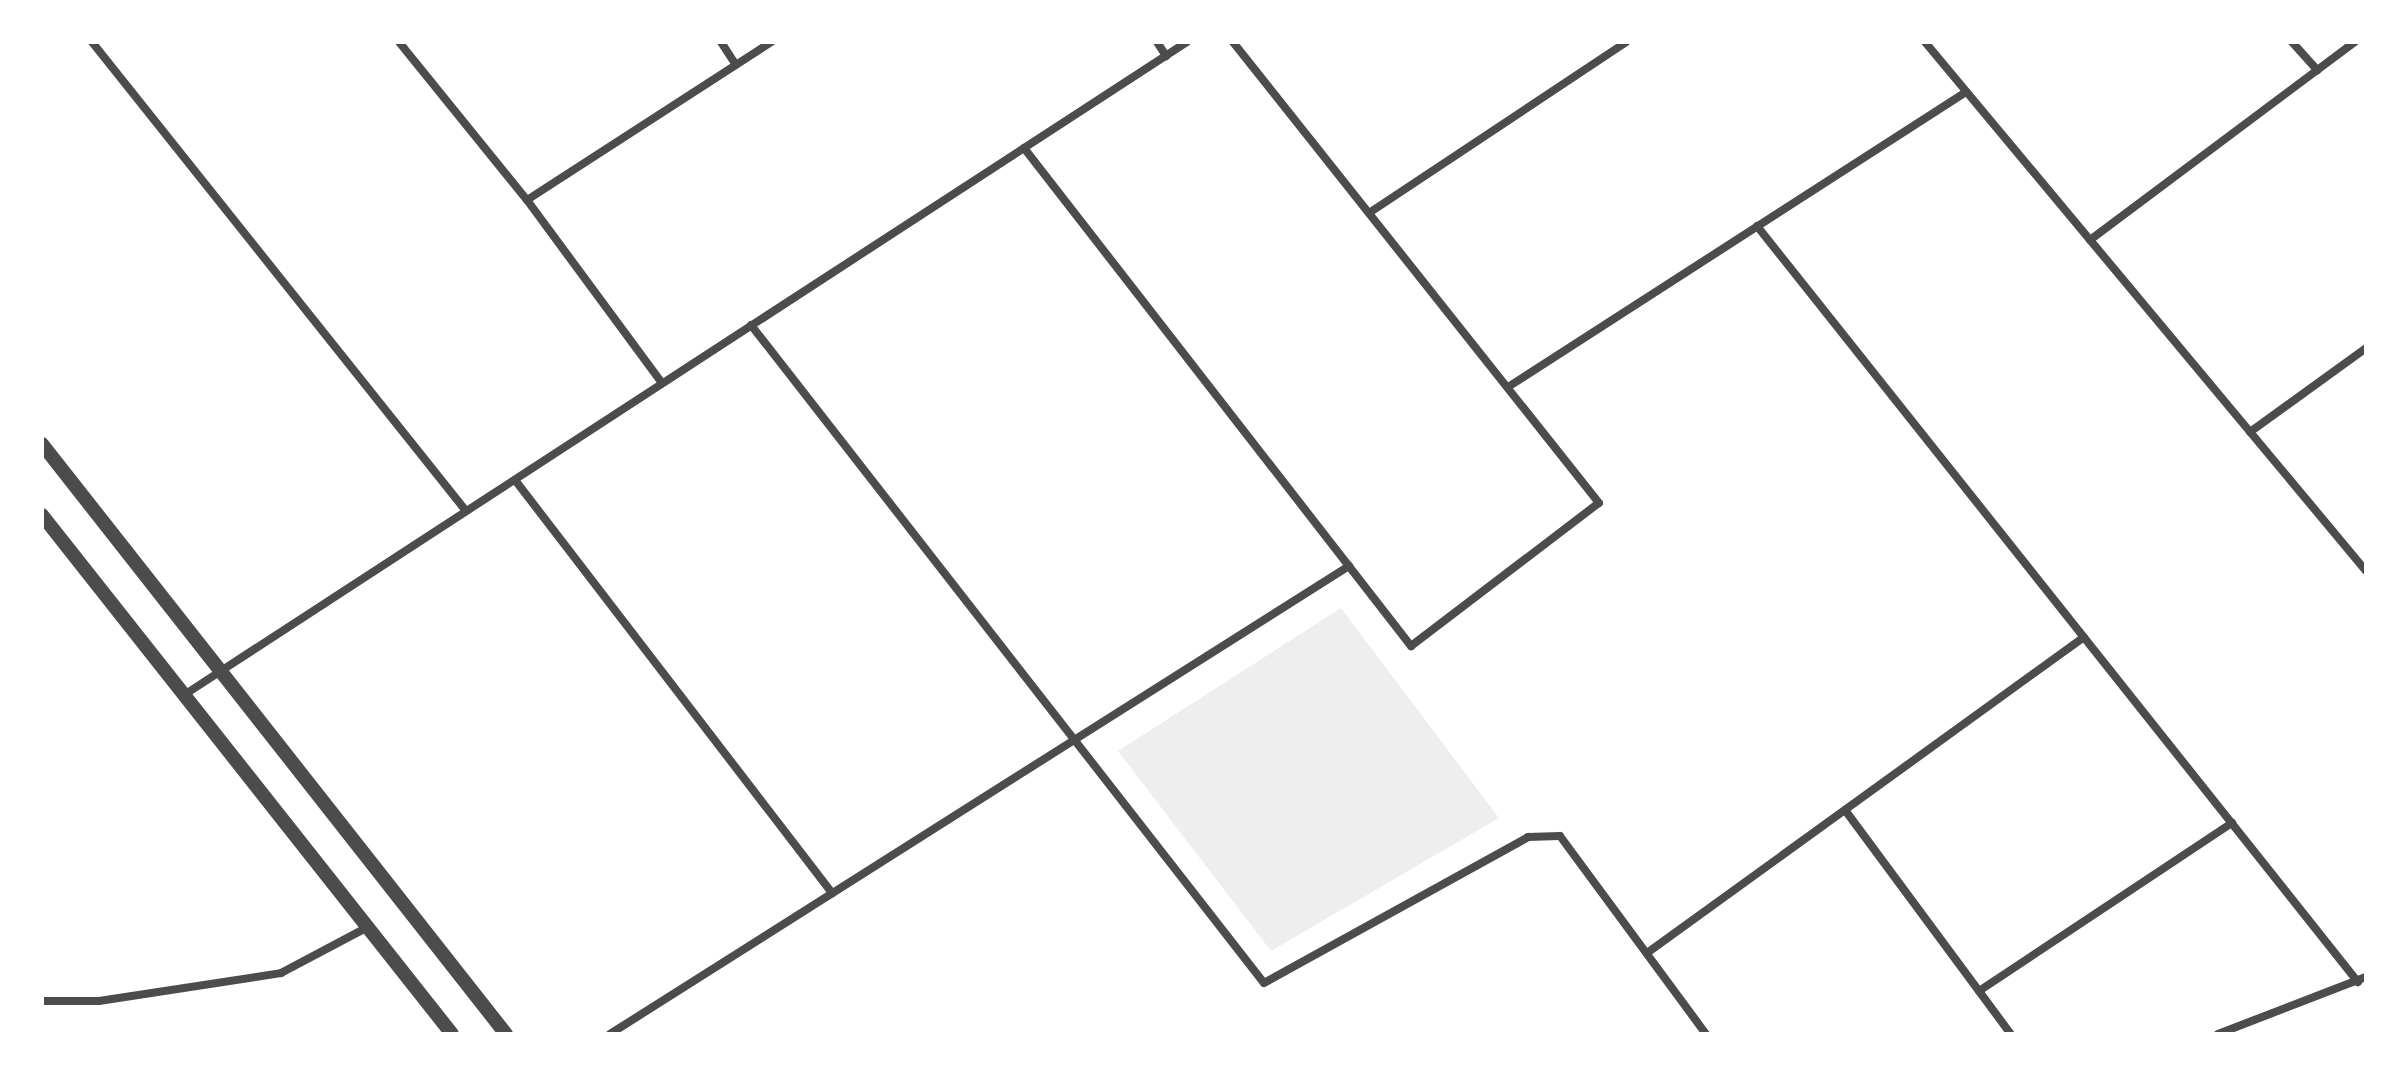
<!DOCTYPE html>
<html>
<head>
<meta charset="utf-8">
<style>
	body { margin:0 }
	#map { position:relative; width:2408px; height:1076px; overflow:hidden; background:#fff; font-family:"PT Sans Narrow",sans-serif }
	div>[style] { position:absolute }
	.green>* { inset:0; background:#eee }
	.minor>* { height:8px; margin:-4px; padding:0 4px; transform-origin:4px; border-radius:4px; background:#4c4c4c }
	.tertiary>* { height:14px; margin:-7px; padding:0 7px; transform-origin:7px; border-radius:7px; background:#4c4c4c }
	span { translate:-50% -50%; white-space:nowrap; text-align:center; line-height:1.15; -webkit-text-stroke:6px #fff; paint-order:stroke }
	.frame { position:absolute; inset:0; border:44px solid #fff; pointer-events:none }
</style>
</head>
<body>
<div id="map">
	<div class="green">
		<div style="clip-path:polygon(1341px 608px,1499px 818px,1271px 951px,1118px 751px)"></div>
	</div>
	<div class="minor">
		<div style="left:92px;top:42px;width:600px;rotate:51.43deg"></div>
		<div style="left:399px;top:42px;width:203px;rotate:51deg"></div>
		<div style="left:527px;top:200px;width:226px;rotate:53.6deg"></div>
		<div style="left:721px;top:42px;width:27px;rotate:57deg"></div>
		<div style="left:1157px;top:42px;width:17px;rotate:57deg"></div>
		<div style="left:1925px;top:42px;width:689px;rotate:50.18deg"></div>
		<div style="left:2292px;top:42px;width:38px;rotate:48deg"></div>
		<div style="left:1024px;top:148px;width:631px;rotate:52.15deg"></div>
		<div style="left:1411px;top:646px;width:236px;rotate:-37.3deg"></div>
		<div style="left:1599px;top:503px;width:589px;rotate:-128.45deg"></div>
		<div style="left:527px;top:200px;width:291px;rotate:-32.9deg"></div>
		<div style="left:1369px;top:213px;width:309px;rotate:-33.6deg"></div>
		<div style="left:1757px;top:226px;width:966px;rotate:51.52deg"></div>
		<div style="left:2090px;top:240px;width:331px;rotate:-36.8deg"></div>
		<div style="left:751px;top:325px;width:834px;rotate:52.06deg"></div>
		<div style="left:1264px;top:983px;width:302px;rotate:-28.9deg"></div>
		<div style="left:1528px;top:837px;width:32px;rotate:-2deg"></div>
		<div style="left:1560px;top:836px;width:246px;rotate:53.6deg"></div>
		<div style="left:1508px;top:387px;width:545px;rotate:-32.79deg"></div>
		<div style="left:2250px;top:432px;width:143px;rotate:-35.9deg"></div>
		<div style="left:515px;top:480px;width:521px;rotate:52.49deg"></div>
		<div style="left:184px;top:695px;width:1197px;rotate:-33.07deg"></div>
		<div style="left:1845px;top:810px;width:279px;rotate:53.5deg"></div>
		<div style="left:1647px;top:953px;width:539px;rotate:-35.87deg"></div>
		<div style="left:1979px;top:991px;width:304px;rotate:-33.6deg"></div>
		<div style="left:42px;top:1001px;width:57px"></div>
		<div style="left:99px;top:1001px;width:184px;rotate:-8.7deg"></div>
		<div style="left:281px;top:973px;width:98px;rotate:-27.9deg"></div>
		<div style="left:610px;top:1034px;width:875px;rotate:-32.35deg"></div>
		<div style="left:2218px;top:1034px;width:159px;rotate:-21.1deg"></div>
	</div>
	<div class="tertiary">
		<div style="left:42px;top:444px;width:751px;rotate:51.82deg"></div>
		<div style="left:42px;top:515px;width:661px;rotate:51.69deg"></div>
	</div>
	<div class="frame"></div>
</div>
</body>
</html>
